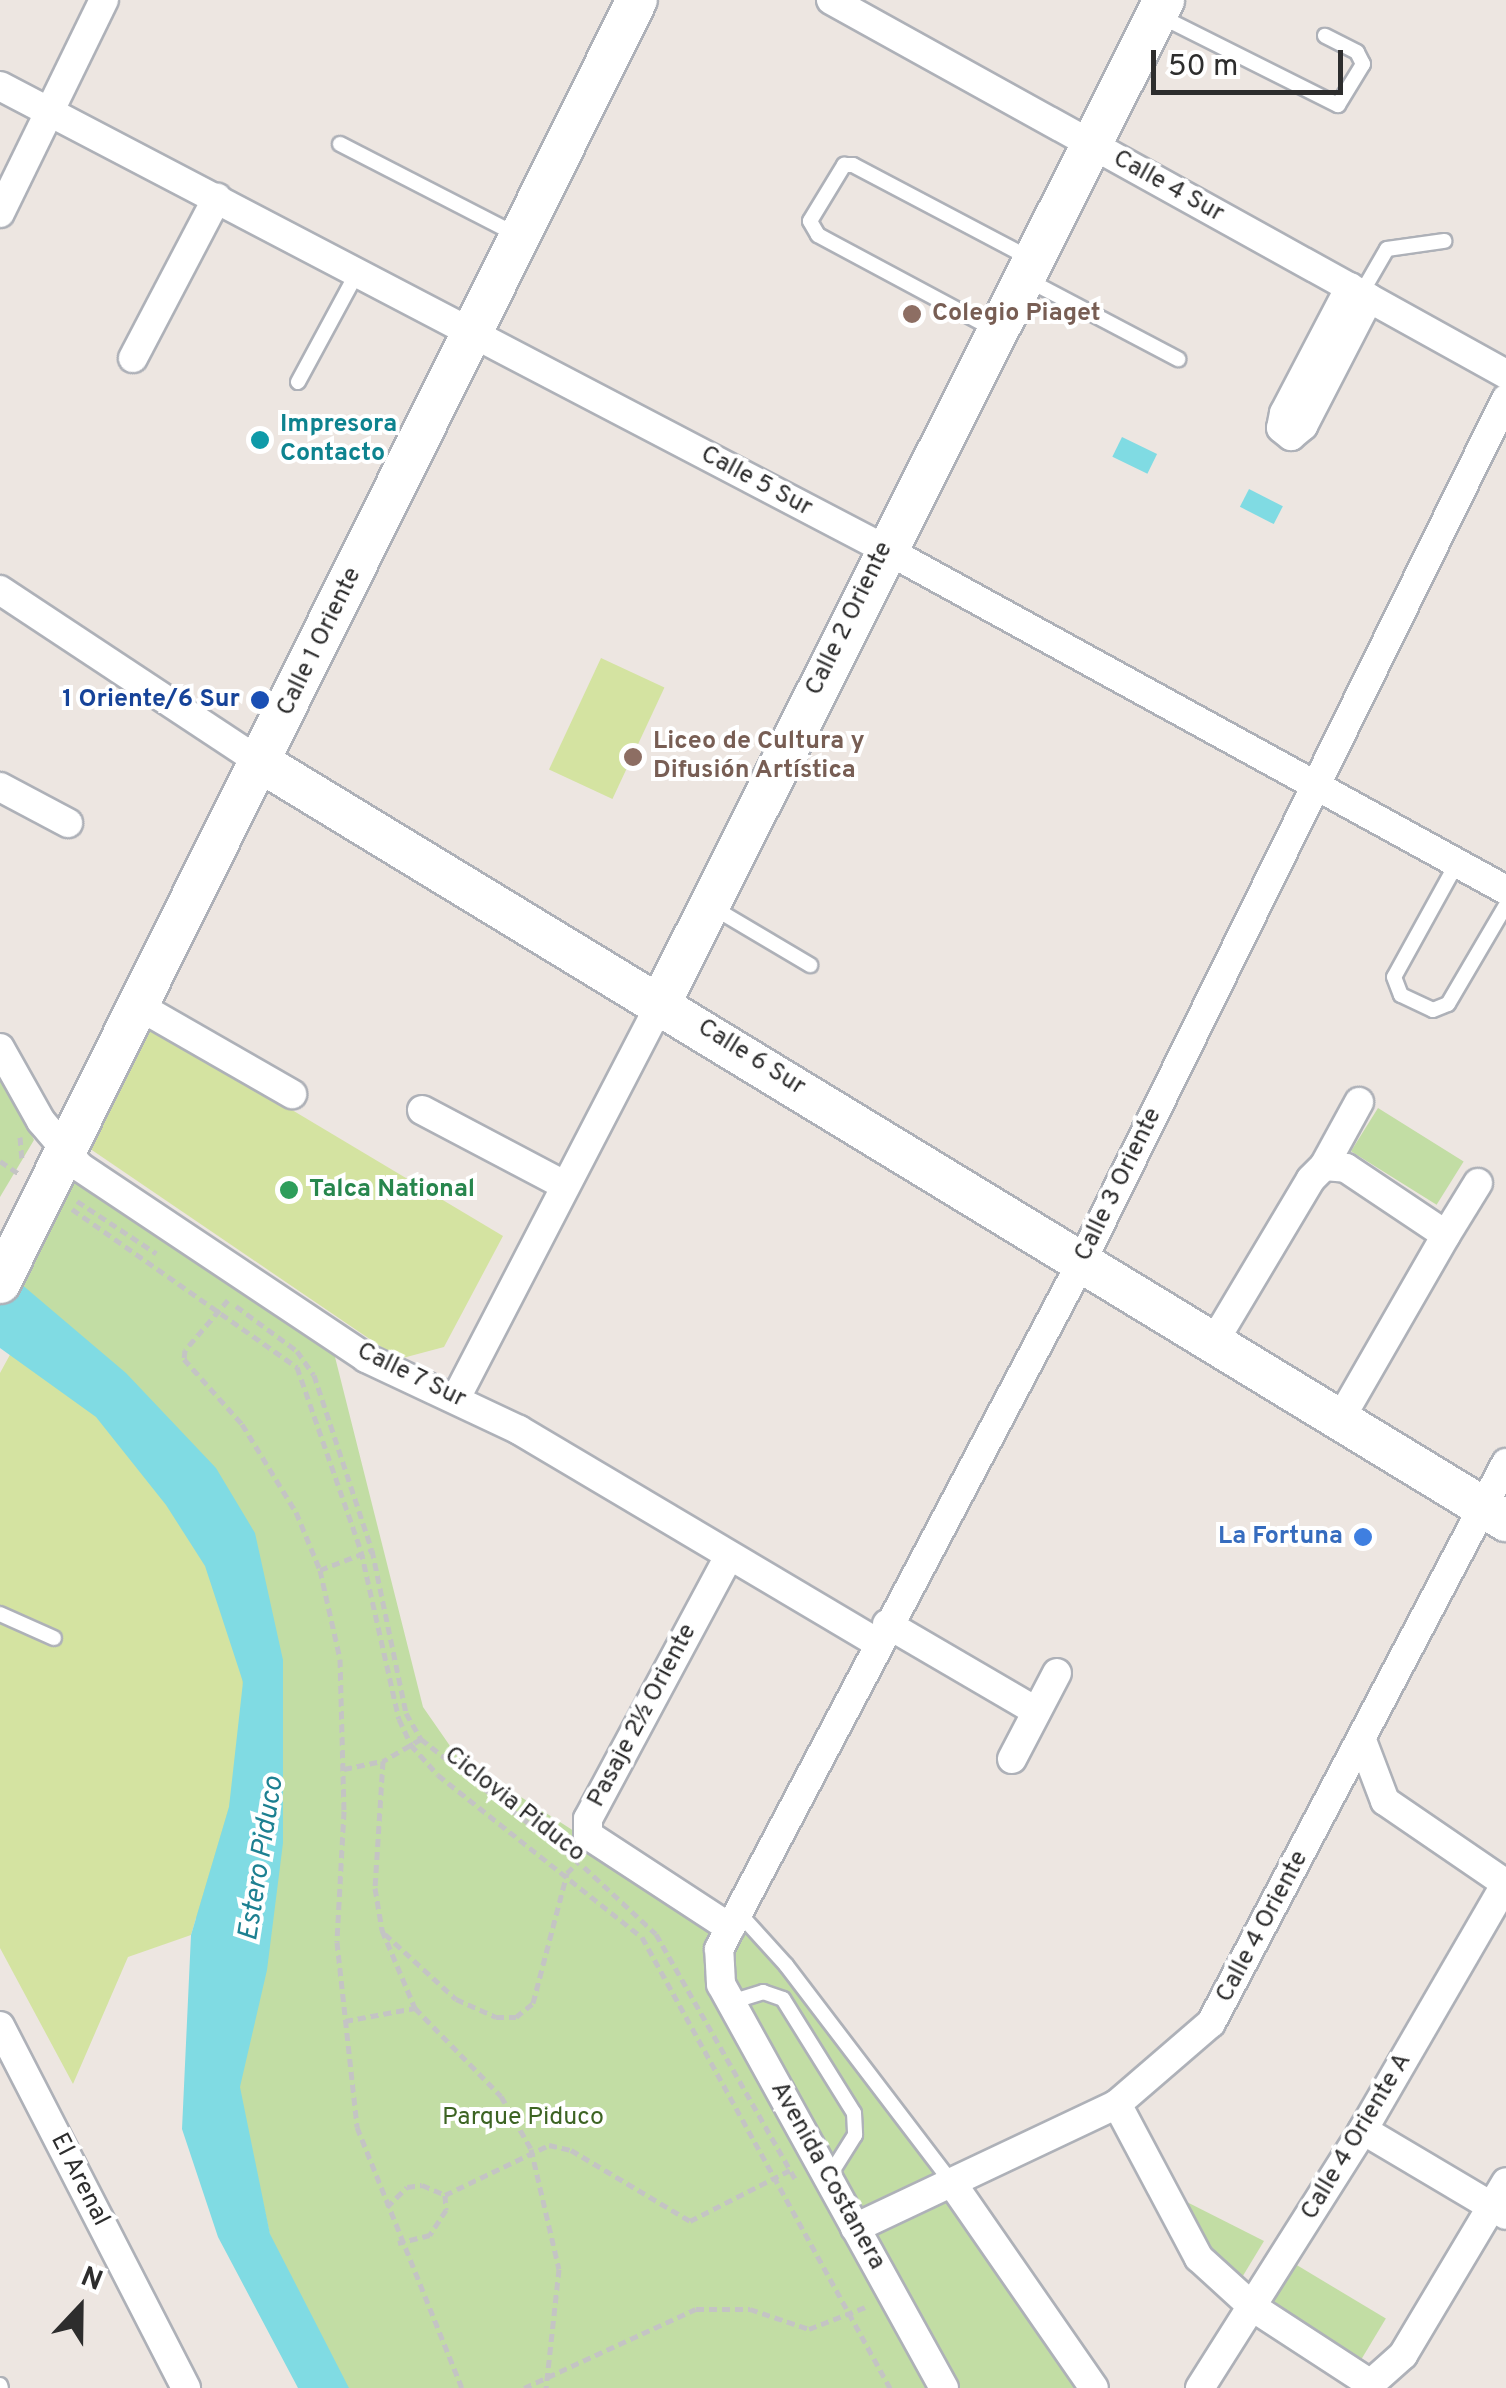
<!DOCTYPE html>
<html>
<head>
<meta charset="utf-8">
<style>
	body { margin:0 }
	#map { position:relative; width:1506px; height:2388px; overflow:hidden; background:#ede6e1; font-family:Overpass,sans-serif }
	div>[style] { position:absolute }
	.green>* { inset:0; background:#c2dda4; transform-origin:0 0 }
	.pitch>* { inset:0; background:#d4e3a1; transform-origin:0 0 }
	.water>* { inset:0; background:#80dbe3; transform-origin:0 0 }
	.path>* { height:5px; margin-top:-2.5px; transform-origin:0; background:repeating-linear-gradient(90deg,#c4c4c4 0 8px,transparent 0 13px) }
	.roads { filter:drop-shadow(2px 0 #aeb1b8) drop-shadow(-2px 0 #aeb1b8) drop-shadow(0 2px #aeb1b8) drop-shadow(0 -2px #aeb1b8) }
	.lane>* { height:14px; margin:-7px; padding:0 7px; transform-origin:7px; border-radius:7px; background:#fff }
	.street>* { height:28px; margin:-14px; padding:0 14px; transform-origin:14px; border-radius:14px; background:#fff }
	.secondary>* { height:40px; margin:-20px; padding:0 20px; transform-origin:20px; border-radius:20px; background:#fff }
	.dots>* { width:28px; height:28px; translate:-50% -50%; box-sizing:border-box; border:5px solid #fff; border-radius:50% }
	span { translate:-50% -50%; white-space:nowrap; text-align:center; line-height:1.15; -webkit-text-stroke:8px #fff; paint-order:stroke }
	.street-label { font-size:25px; color:#2d2d2d }
	.education-label { font-size:25px; color:#785e54; font-weight:700 }
	.left { translate:0 -50%; text-align:left }
	.culture-label { font-size:25px; color:#0d838f; font-weight:700 }
	.transit-label { font-size:25px; color:#164399; font-weight:700 }
	.right { translate:-100% -50%; text-align:right }
	.leisure-label { font-size:25px; color:#27864d; font-weight:700 }
	.shop-label { font-size:25px; color:#366cbe; font-weight:700 }
	.park-label { font-size:25px; color:#3d6423 }
	.water-label { font-size:28px; color:#1d8091; font-style:italic }
	.north { position:absolute; left:30px; top:2258px; width:100px; height:100px; -webkit-text-stroke:8px #fff; paint-order:stroke; rotate:22deg; font-size:28px; font-weight:700; line-height:40px; text-align:center; color:#2d2d2d }
	.north::after { content:''; display:block; margin:auto; width:35px; height:45px; background:#2d2d2d; clip-path:polygon(50% 0,100% 100%,50% 72%,0 100%) }
	.scale { position:absolute; left:1151px; top:50px; width:192px; height:45px; box-sizing:border-box; border:5px solid #2d2d2d; border-top:0; padding-left:12px; font-size:30px; line-height:35px; white-space:nowrap; color:#2d2d2d; -webkit-text-stroke:8px #fff; paint-order:stroke }
</style>
</head>
<body>
<div id="map">
	<div class="green">
		<div style="clip-path:polygon(0 1069px,34px 1140px,0 1197px)"></div>
		<div style="left:1378px;top:1108px;width:101px;height:51px;rotate:32deg"></div>
		<div style="clip-path:polygon(66px 1172px,333px 1349px,423px 1707px,457px 1756px,727px 1929px,751px 1934px,786px 1965px,952px 2183px,1085px 2388px,303px 2388px,214px 1976px,19px 1351px,13px 1269px)"></div>
		<div style="clip-path:polygon(1173px 2195px,1264px 2241px,1238px 2284px,1195px 2245px)"></div>
		<div style="left:1295px;top:2264px;width:106px;height:56px;rotate:31deg"></div>
	</div>
	<div class="pitch">
		<div style="left:601px;top:658px;width:70px;height:123px;rotate:25deg"></div>
		<div style="clip-path:polygon(148px 1024px,503px 1236px,444px 1347px,399px 1359px,83px 1144px)"></div>
		<div style="clip-path:polygon(12px 1351px,96px 1399px,204px 1539px,237px 1644px,246px 1708px,229px 1807px,191px 1935px,128px 1957px,73px 2084px,0 1948px,0 1373px)"></div>
	</div>
	<div class="water">
		<div style="left:1122px;top:437px;width:39px;height:22px;rotate:26deg"></div>
		<div style="left:1249px;top:489px;width:38px;height:20px;rotate:27deg"></div>
		<div style="clip-path:polygon(0 1266px,126px 1373px,216px 1468px,255px 1533px,283px 1660px,283px 1843px,267px 1970px,240px 2087px,270px 2234px,349px 2388px,298px 2388px,218px 2237px,182px 2129px,191px 1935px,229px 1807px,243px 1682px,205px 1566px,166px 1505px,96px 1417px,0 1348px)"></div>
	</div>
	<div class="path">
		<div style="left:20px;top:1137px;width:24px;rotate:85deg"></div>
		<div style="left:0;top:1161px;width:22px;rotate:34deg"></div>
		<div style="left:77px;top:1201px;width:95px;rotate:33.4deg"></div>
		<div style="left:72px;top:1209px;width:275px;rotate:35.1deg"></div>
		<div style="left:297px;top:1367px;width:195px;rotate:70.8deg"></div>
		<div style="left:361px;top:1551px;width:172px;rotate:77.3deg"></div>
		<div style="left:399px;top:1719px;width:29px;rotate:65deg"></div>
		<div style="left:411px;top:1745px;width:40px;rotate:48deg"></div>
		<div style="left:438px;top:1775px;width:260px;rotate:38.5deg"></div>
		<div style="left:642px;top:1937px;width:515px;rotate:61.19deg"></div>
		<div style="left:228px;top:1300px;width:66px;rotate:130.7deg"></div>
		<div style="left:185px;top:1350px;width:9px;rotate:96deg"></div>
		<div style="left:184px;top:1359px;width:87px;rotate:48.3deg"></div>
		<div style="left:242px;top:1424px;width:103px;rotate:58.5deg"></div>
		<div style="left:296px;top:1512px;width:63px;rotate:67.5deg"></div>
		<div style="left:320px;top:1570px;width:91px;rotate:77.3deg"></div>
		<div style="left:340px;top:1659px;width:152px;rotate:88.5deg"></div>
		<div style="left:344px;top:1811px;width:131px;rotate:93.1deg"></div>
		<div style="left:337px;top:1942px;width:186px;rotate:83.8deg"></div>
		<div style="left:357px;top:2127px;width:281px;rotate:68.1deg"></div>
		<div style="left:236px;top:1306px;width:76px;rotate:36.4deg"></div>
		<div style="left:297px;top:1351px;width:29px;rotate:55deg"></div>
		<div style="left:314px;top:1375px;width:184px;rotate:71.7deg"></div>
		<div style="left:372px;top:1550px;width:167px;rotate:78.2deg"></div>
		<div style="left:406px;top:1713px;width:30px;rotate:60deg"></div>
		<div style="left:421px;top:1739px;width:187px;rotate:38deg"></div>
		<div style="left:320px;top:1570px;width:56px;rotate:-21deg"></div>
		<div style="left:421px;top:1739px;width:44px;rotate:149.9deg"></div>
		<div style="left:383px;top:1761px;width:127px;rotate:93.6deg"></div>
		<div style="left:375px;top:1888px;width:43px;rotate:80.5deg"></div>
		<div style="left:382px;top:1930px;width:85px;rotate:67.1deg"></div>
		<div style="left:415px;top:2008px;width:123px;rotate:45.7deg"></div>
		<div style="left:501px;top:2096px;width:61px;rotate:60.5deg"></div>
		<div style="left:531px;top:2149px;width:123px;rotate:76.9deg"></div>
		<div style="left:559px;top:2269px;width:120px;rotate:96.2deg"></div>
		<div style="left:344px;top:1769px;width:40px;rotate:-12deg"></div>
		<div style="left:584px;top:1867px;width:98px;rotate:42.9deg"></div>
		<div style="left:656px;top:1934px;width:285px;rotate:60.4deg"></div>
		<div style="left:385px;top:1934px;width:96px;rotate:42.5deg"></div>
		<div style="left:456px;top:1999px;width:44px;rotate:24.2deg"></div>
		<div style="left:496px;top:2017px;width:20px"></div>
		<div style="left:516px;top:2017px;width:22px;rotate:-39deg"></div>
		<div style="left:533px;top:2003px;width:134px;rotate:-75.3deg"></div>
		<div style="left:567px;top:1873px;width:16px;rotate:-45deg"></div>
		<div style="left:345px;top:2021px;width:71px;rotate:-10.5deg"></div>
		<div style="left:445px;top:2195px;width:115px;rotate:-25.7deg"></div>
		<div style="left:549px;top:2145px;width:23px;rotate:13deg"></div>
		<div style="left:571px;top:2150px;width:139px;rotate:30.8deg"></div>
		<div style="left:690px;top:2221px;width:112px;rotate:-27deg"></div>
		<div style="left:387px;top:2207px;width:28px;rotate:-45deg"></div>
		<div style="left:407px;top:2187px;width:15px;rotate:-8deg"></div>
		<div style="left:422px;top:2185px;width:25px;rotate:23deg"></div>
		<div style="left:445px;top:2195px;width:15px;rotate:86deg"></div>
		<div style="left:446px;top:2210px;width:30px;rotate:123deg"></div>
		<div style="left:430px;top:2235px;width:33px;rotate:166deg"></div>
		<div style="left:524px;top:2388px;width:189px;rotate:-24.7deg"></div>
		<div style="left:696px;top:2309px;width:54px"></div>
		<div style="left:750px;top:2309px;width:62px;rotate:18.7deg"></div>
		<div style="left:809px;top:2329px;width:63px;rotate:-21.3deg"></div>
	</div>
	<div class="roads">
		<div class="lane">
			<div style="left:1162px;top:17px;width:197px;rotate:26.6deg"></div>
			<div style="left:1338px;top:105px;width:48px;rotate:-58.6deg"></div>
			<div style="left:1363px;top:64px;width:13px;rotate:-117deg"></div>
			<div style="left:1357px;top:52px;width:36px;rotate:-153deg"></div>
			<div style="left:340px;top:144px;width:197px;rotate:27.2deg"></div>
			<div style="left:1028px;top:280px;width:170px;rotate:27.8deg"></div>
			<div style="left:1361px;top:294px;width:52px;rotate:-60deg"></div>
			<div style="left:1387px;top:249px;width:58px;rotate:-8deg"></div>
			<div style="left:995px;top:330px;width:201px;rotate:-151.8deg"></div>
			<div style="left:818px;top:235px;width:16px;rotate:-120deg"></div>
			<div style="left:810px;top:221px;width:66px;rotate:-58.7deg"></div>
			<div style="left:844px;top:165px;width:9px"></div>
			<div style="left:853px;top:165px;width:201px;rotate:27.8deg"></div>
			<div style="left:298px;top:382px;width:124px;rotate:-61.6deg"></div>
			<div style="left:1457px;top:863px;width:130px;rotate:118.9deg"></div>
			<div style="left:1394px;top:977px;width:19px;rotate:69deg"></div>
			<div style="left:1401px;top:995px;width:35px;rotate:25deg"></div>
			<div style="left:1433px;top:1010px;width:16px;rotate:-22deg"></div>
			<div style="left:1448px;top:1004px;width:115px;rotate:-59.6deg"></div>
			<div style="left:714px;top:908px;width:112px;rotate:30.7deg"></div>
			<div style="left:0;top:1614px;width:59px;rotate:24deg"></div>
			<div style="left:738px;top:1912px;width:72px;rotate:47.8deg"></div>
			<div style="left:786px;top:1965px;width:274px;rotate:52.7deg"></div>
			<div style="left:731px;top:2002px;width:34px;rotate:-17deg"></div>
			<div style="left:763px;top:1992px;width:21px;rotate:19deg"></div>
			<div style="left:783px;top:1999px;width:134px;rotate:58.1deg"></div>
			<div style="left:854px;top:2113px;width:22px;rotate:87deg"></div>
			<div style="left:855px;top:2135px;width:51px;rotate:122.1deg"></div>
			<div style="left:0;top:2385px;width:3px;rotate:72deg"></div>
		</div>
		<div class="street">
			<div style="left:831px;top:0;width:772px;rotate:28.99deg"></div>
			<div style="left:0;top:86px;width:999px;rotate:27.62deg"></div>
			<div style="left:885px;top:549px;width:708px;rotate:28.77deg"></div>
			<div style="left:0;top:213px;width:237px;rotate:-64deg"></div>
			<div style="left:1350px;top:287px;width:142px;rotate:117.6deg"></div>
			<div style="left:1284px;top:413px;width:15px;rotate:101deg"></div>
			<div style="left:1281px;top:428px;width:13px;rotate:39deg"></div>
			<div style="left:1291px;top:436px;width:16px;rotate:-40deg"></div>
			<div style="left:1303px;top:426px;width:144px;rotate:-62.7deg"></div>
			<div style="left:133px;top:358px;width:181px;rotate:-62.3deg"></div>
			<div style="left:0;top:590px;width:312px;rotate:33.5deg"></div>
			<div style="left:0;top:787px;width:77px;rotate:27.9deg"></div>
			<div style="left:137px;top:1005px;width:179px;rotate:29.9deg"></div>
			<div style="left:0;top:1048px;width:84px;rotate:60.7deg"></div>
			<div style="left:41px;top:1121px;width:60px;rotate:49.7deg"></div>
			<div style="left:80px;top:1167px;width:344px;rotate:33.7deg"></div>
			<div style="left:366px;top:1358px;width:169px;rotate:25.2deg"></div>
			<div style="left:519px;top:1430px;width:415px;rotate:30.7deg"></div>
			<div style="left:422px;top:1110px;width:161px;rotate:27.8deg"></div>
			<div style="left:1324px;top:1166px;width:73px;rotate:-61.3deg"></div>
			<div style="left:1446px;top:1235px;width:61px;rotate:-58.4deg"></div>
			<div style="left:1212px;top:1345px;width:193px;rotate:-59.2deg"></div>
			<div style="left:1311px;top:1179px;width:18px;rotate:-45deg"></div>
			<div style="left:1324px;top:1166px;width:22px;rotate:5deg"></div>
			<div style="left:1346px;top:1168px;width:120px;rotate:33.8deg"></div>
			<div style="left:1446px;top:1235px;width:215px;rotate:119.9deg"></div>
			<div style="left:456px;top:1398px;width:446px;rotate:-62.6deg"></div>
			<div style="left:729px;top:1556px;width:298px;rotate:118.2deg"></div>
			<div style="left:588px;top:1819px;width:16px;rotate:90deg"></div>
			<div style="left:588px;top:1835px;width:170px;rotate:33.2deg"></div>
			<div style="left:887px;top:1624px;width:173px;rotate:30.3deg"></div>
			<div style="left:1363px;top:1743px;width:62px;rotate:69.2deg"></div>
			<div style="left:1385px;top:1801px;width:147px;rotate:34.4deg"></div>
			<div style="left:1012px;top:1759px;width:97px;rotate:-62.4deg"></div>
			<div style="left:0;top:2026px;width:407px;rotate:62.8deg"></div>
			<div style="left:1117px;top:2104px;width:174px;rotate:62deg"></div>
			<div style="left:1199px;top:2258px;width:74px;rotate:42.3deg"></div>
			<div style="left:1254px;top:2308px;width:137px;rotate:33.1deg"></div>
			<div style="left:1363px;top:2130px;width:166px;rotate:30.7deg"></div>
			<div style="left:952px;top:2183px;width:249px;rotate:55.3deg"></div>
			<div style="left:855px;top:2228px;width:290px;rotate:-25.3deg"></div>
			<div style="left:1117px;top:2104px;width:124px;rotate:-40.8deg"></div>
			<div style="left:1211px;top:2023px;width:633px;rotate:-62.22deg"></div>
			<div style="left:944px;top:2388px;width:461px;rotate:-118.9deg"></div>
			<div style="left:721px;top:1984px;width:35px;rotate:-93deg"></div>
			<div style="left:719px;top:1949px;width:773px;rotate:-62.18deg"></div>
			<div style="left:1080px;top:1265px;width:965px;rotate:-63.81deg"></div>
			<div style="left:1200px;top:2388px;width:305px;rotate:-57.7deg"></div>
			<div style="left:1363px;top:2130px;width:285px;rotate:-59.9deg"></div>
			<div style="left:1366px;top:2388px;width:50px;rotate:-41.7deg"></div>
			<div style="left:1403px;top:2355px;width:201px;rotate:-59.2deg"></div>
		</div>
		<div class="secondary">
			<div style="left:260px;top:762px;width:1459px;rotate:31.35deg"></div>
			<div style="left:661px;top:1002px;width:1121px;rotate:-63.34deg"></div>
			<div style="left:0;top:1283px;width:1432px;rotate:-63.6deg"></div>
		</div>
	</div>
	<div class="dots">
		<div style="left:912px;top:314px;background:#8d6e63"></div>
		<div style="left:260px;top:440px;background:#0f9aa8"></div>
		<div style="left:260px;top:700px;background:#1a4fb4"></div>
		<div style="left:633px;top:757px;background:#8d6e63"></div>
		<div style="left:289px;top:1190px;background:#2e9e5b"></div>
		<div style="left:1363px;top:1537px;background:#3f7fe0"></div>
	</div>
	<div class="street-label">
		<span style="left:1168px;top:187px;rotate:29deg">Calle 4 Sur</span>
		<span style="left:756px;top:482px;rotate:28deg">Calle 5 Sur</span>
		<span style="left:850px;top:619px;rotate:-64deg">Calle 2 Oriente</span>
		<span style="left:320px;top:642px;rotate:-64deg">Calle 1 Oriente</span>
		<span style="left:751px;top:1058px;rotate:32deg">Calle 6 Sur</span>
		<span style="left:1119px;top:1185px;rotate:-64deg">Calle 3 Oriente</span>
		<span style="left:411px;top:1376px;rotate:26deg">Calle 7 Sur</span>
		<span style="left:643px;top:1716px;rotate:-62deg">Pasaje 2½ Oriente</span>
		<span style="left:514px;top:1805px;rotate:38deg">Ciclovia Piduco</span>
		<span style="left:1263px;top:1927px;rotate:-62deg">Calle 4 Oriente</span>
		<span style="left:1357px;top:2137px;rotate:-59deg">Calle 4 Oriente A</span>
		<span style="left:827px;top:2176px;rotate:61deg">Avenida Costanera</span>
		<span style="left:79px;top:2180px;rotate:63deg">El Arenal</span>
	</div>
	<div class="education-label">
		<span class="left" style="left:932px;top:314px">Colegio Piaget</span>
		<span class="left" style="left:653px;top:757px">Liceo de Cultura y<br>Difusión Artística</span>
	</div>
	<div class="culture-label">
		<span class="left" style="left:280px;top:440px">Impresora<br>Contacto</span>
	</div>
	<div class="transit-label">
		<span class="right" style="left:240px;top:700px">1 Oriente/6 Sur</span>
	</div>
	<div class="leisure-label">
		<span class="left" style="left:309px;top:1190px">Talca National</span>
	</div>
	<div class="shop-label">
		<span class="right" style="left:1343px;top:1537px">La Fortuna</span>
	</div>
	<div class="park-label">
		<span style="left:523px;top:2118px">Parque Piduco</span>
	</div>
	<div class="water-label">
		<span style="left:262px;top:1859px;rotate:-81deg">Estero Piduco</span>
	</div>
	<div class="north">N</div>
	<div class="scale">50 m</div>
</div>
</body>
</html>
